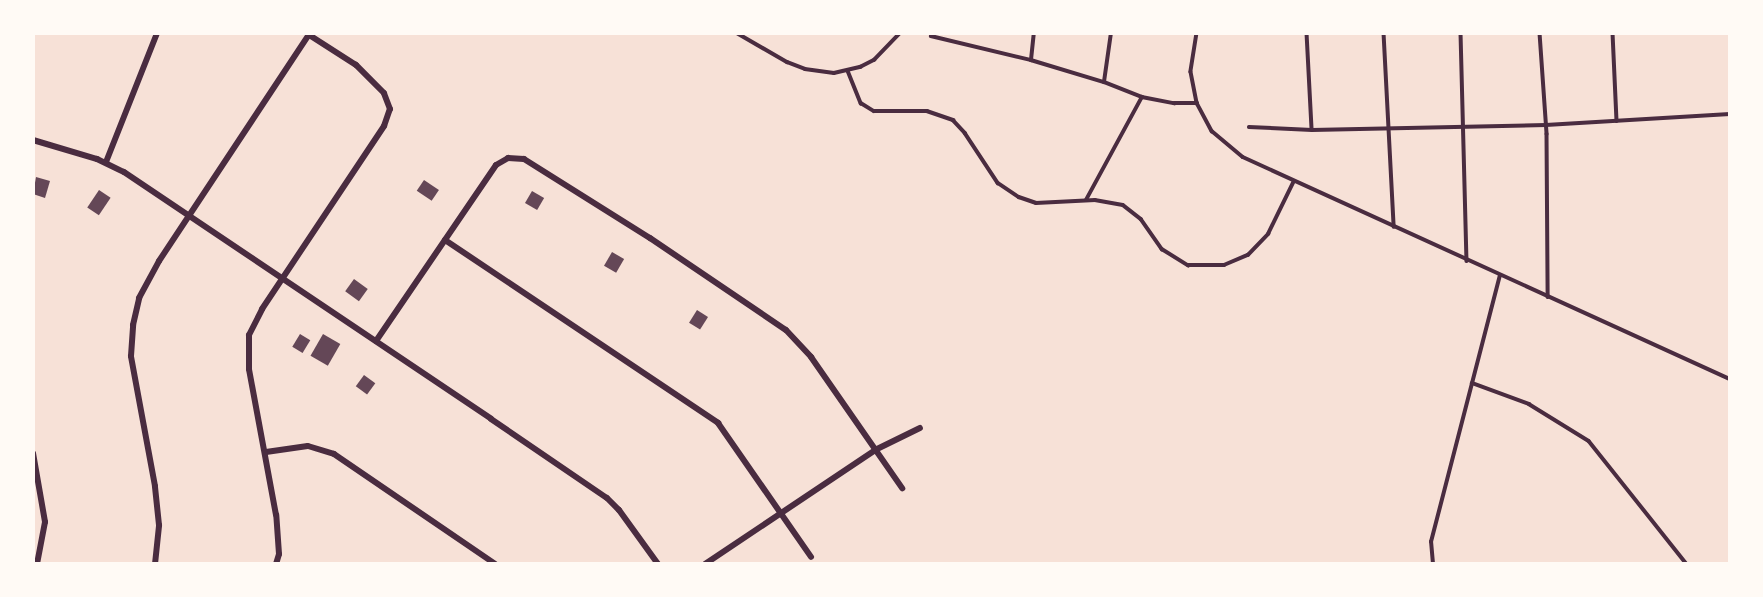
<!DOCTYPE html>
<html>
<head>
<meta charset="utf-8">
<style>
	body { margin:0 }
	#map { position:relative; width:1763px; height:597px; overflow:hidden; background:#f7e1d7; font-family:"IBM Plex Sans",sans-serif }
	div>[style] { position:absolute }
	.building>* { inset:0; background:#644757; transform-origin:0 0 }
	.service>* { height:3.5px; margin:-1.75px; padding:0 1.75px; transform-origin:1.75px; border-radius:1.75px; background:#4a2c40 }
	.minor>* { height:6px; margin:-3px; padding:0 3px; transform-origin:3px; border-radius:3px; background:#4a2c40 }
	span { translate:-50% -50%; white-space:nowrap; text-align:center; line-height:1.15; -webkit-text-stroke:7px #fffaf5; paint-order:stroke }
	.frame { position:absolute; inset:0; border:35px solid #fffaf5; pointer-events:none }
</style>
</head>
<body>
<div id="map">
	<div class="building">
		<div style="clip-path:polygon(36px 177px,50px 181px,45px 198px,33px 194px)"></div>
		<div style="left:424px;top:180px;width:18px;height:13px;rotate:34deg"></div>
		<div style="left:99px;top:190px;width:14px;height:21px;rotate:34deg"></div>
		<div style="left:532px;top:191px;width:14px;height:14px;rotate:30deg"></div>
		<div style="left:612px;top:252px;width:14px;height:16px;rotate:30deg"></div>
		<div style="left:354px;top:279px;width:17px;height:15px;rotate:36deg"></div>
		<div style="left:697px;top:310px;width:13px;height:15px;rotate:32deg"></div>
		<div style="left:300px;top:334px;width:12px;height:15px;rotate:31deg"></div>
		<div style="left:323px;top:334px;width:20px;height:25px;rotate:30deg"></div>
		<div style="left:364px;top:375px;width:14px;height:14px;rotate:36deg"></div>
	</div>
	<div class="service">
		<div style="left:737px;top:33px;width:58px;rotate:30.1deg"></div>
		<div style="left:787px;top:62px;width:19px;rotate:21deg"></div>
		<div style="left:805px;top:69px;width:29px;rotate:8deg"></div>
		<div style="left:834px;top:73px;width:27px;rotate:-13deg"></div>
		<div style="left:860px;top:67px;width:16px;rotate:-27deg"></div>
		<div style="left:874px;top:60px;width:37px;rotate:-46deg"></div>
		<div style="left:1197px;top:33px;width:39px;rotate:99deg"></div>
		<div style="left:1191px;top:72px;width:32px;rotate:79deg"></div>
		<div style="left:1197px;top:103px;width:32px;rotate:62deg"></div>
		<div style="left:1212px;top:131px;width:40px;rotate:40deg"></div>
		<div style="left:1243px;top:157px;width:535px;rotate:24.51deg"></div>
		<div style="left:1307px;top:33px;width:96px;rotate:87deg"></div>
		<div style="left:1384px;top:33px;width:194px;rotate:87deg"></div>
		<div style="left:1461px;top:33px;width:228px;rotate:88.5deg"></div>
		<div style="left:1540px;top:33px;width:101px;rotate:86deg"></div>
		<div style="left:1547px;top:134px;width:163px;rotate:89.6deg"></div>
		<div style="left:1613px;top:33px;width:88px;rotate:87.4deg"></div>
		<div style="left:931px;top:36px;width:103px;rotate:13.5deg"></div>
		<div style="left:1031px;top:60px;width:76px;rotate:16.8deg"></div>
		<div style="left:1104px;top:82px;width:41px;rotate:21.5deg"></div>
		<div style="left:1142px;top:97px;width:33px;rotate:11deg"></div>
		<div style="left:1174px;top:103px;width:23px"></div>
		<div style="left:1031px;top:60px;width:27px;rotate:-84deg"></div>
		<div style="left:848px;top:71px;width:35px;rotate:68deg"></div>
		<div style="left:861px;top:103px;width:15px;rotate:32deg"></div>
		<div style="left:874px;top:111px;width:53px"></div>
		<div style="left:927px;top:111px;width:28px;rotate:19deg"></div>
		<div style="left:953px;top:120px;width:18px;rotate:47deg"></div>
		<div style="left:965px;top:133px;width:60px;rotate:56.6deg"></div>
		<div style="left:998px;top:183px;width:25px;rotate:34deg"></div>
		<div style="left:1019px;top:197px;width:18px;rotate:19deg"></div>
		<div style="left:1036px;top:203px;width:59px;rotate:-2.9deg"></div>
		<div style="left:1095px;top:200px;width:28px;rotate:10deg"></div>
		<div style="left:1123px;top:205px;width:23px;rotate:38deg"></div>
		<div style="left:1141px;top:219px;width:37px;rotate:55deg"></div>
		<div style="left:1162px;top:249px;width:31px;rotate:32deg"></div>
		<div style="left:1188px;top:265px;width:36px"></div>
		<div style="left:1224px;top:265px;width:26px;rotate:-23deg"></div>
		<div style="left:1248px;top:255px;width:29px;rotate:-46deg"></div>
		<div style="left:1268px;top:234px;width:57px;rotate:-63.9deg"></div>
		<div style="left:1104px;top:82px;width:49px;rotate:-81.9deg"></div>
		<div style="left:1249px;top:127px;width:63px;rotate:2.7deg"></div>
		<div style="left:1312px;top:130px;width:234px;rotate:-1.2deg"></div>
		<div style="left:1546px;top:125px;width:184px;rotate:-3.4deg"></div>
		<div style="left:1086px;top:200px;width:117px;rotate:-61.5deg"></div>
		<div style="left:1472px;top:383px;width:61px;rotate:20.2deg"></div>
		<div style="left:1529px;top:404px;width:70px;rotate:31.7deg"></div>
		<div style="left:1589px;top:441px;width:157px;rotate:51.5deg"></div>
		<div style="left:1433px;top:564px;width:22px;rotate:-95deg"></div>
		<div style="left:1431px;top:542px;width:275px;rotate:-75.5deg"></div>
	</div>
	<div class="minor">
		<div style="left:33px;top:140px;width:67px;rotate:16.5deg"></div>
		<div style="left:97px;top:159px;width:30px;rotate:26deg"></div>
		<div style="left:124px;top:172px;width:442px;rotate:33.9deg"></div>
		<div style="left:491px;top:419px;width:140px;rotate:34.3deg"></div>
		<div style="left:607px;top:498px;width:17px;rotate:45deg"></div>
		<div style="left:619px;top:510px;width:67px;rotate:54.2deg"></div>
		<div style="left:106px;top:162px;width:139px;rotate:-68.4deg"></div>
		<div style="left:445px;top:240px;width:329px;rotate:33.8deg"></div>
		<div style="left:718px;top:423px;width:163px;rotate:55.2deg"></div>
		<div style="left:376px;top:341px;width:213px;rotate:-55.7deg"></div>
		<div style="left:496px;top:165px;width:14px;rotate:-30deg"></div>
		<div style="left:508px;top:158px;width:16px;rotate:4deg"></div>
		<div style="left:524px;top:159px;width:149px;rotate:32.1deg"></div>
		<div style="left:650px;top:238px;width:164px;rotate:34.1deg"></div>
		<div style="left:786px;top:330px;width:37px;rotate:47deg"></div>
		<div style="left:811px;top:357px;width:160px;rotate:55.2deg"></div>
		<div style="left:266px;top:452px;width:42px;rotate:-8.1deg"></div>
		<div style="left:308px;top:446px;width:27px;rotate:17deg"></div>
		<div style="left:334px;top:454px;width:195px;rotate:34.3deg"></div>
		<div style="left:33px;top:453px;width:70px;rotate:80.1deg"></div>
		<div style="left:45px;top:522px;width:43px;rotate:100.8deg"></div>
		<div style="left:155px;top:564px;width:39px;rotate:-84deg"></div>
		<div style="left:159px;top:525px;width:39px;rotate:-96deg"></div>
		<div style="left:155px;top:486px;width:132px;rotate:-100.5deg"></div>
		<div style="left:131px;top:356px;width:31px;rotate:-86deg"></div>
		<div style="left:133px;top:325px;width:28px;rotate:-77deg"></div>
		<div style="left:139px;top:298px;width:42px;rotate:-61.6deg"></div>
		<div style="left:159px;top:261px;width:273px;rotate:-56.5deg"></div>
		<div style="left:276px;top:564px;width:10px;rotate:-73deg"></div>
		<div style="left:279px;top:554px;width:39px;rotate:-94deg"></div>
		<div style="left:276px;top:515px;width:148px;rotate:-100.5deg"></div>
		<div style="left:249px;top:369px;width:34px;rotate:-90deg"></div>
		<div style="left:249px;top:335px;width:29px;rotate:-63deg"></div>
		<div style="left:262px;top:309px;width:220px;rotate:-56.3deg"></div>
		<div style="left:384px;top:126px;width:18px;rotate:-71deg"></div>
		<div style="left:390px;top:109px;width:17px;rotate:-111deg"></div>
		<div style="left:384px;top:93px;width:40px;rotate:-135deg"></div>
		<div style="left:356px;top:65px;width:56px;rotate:-147.4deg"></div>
		<div style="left:705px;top:564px;width:205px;rotate:-33.8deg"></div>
		<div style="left:875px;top:450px;width:50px;rotate:-26.1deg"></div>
	</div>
	<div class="frame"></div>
</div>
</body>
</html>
